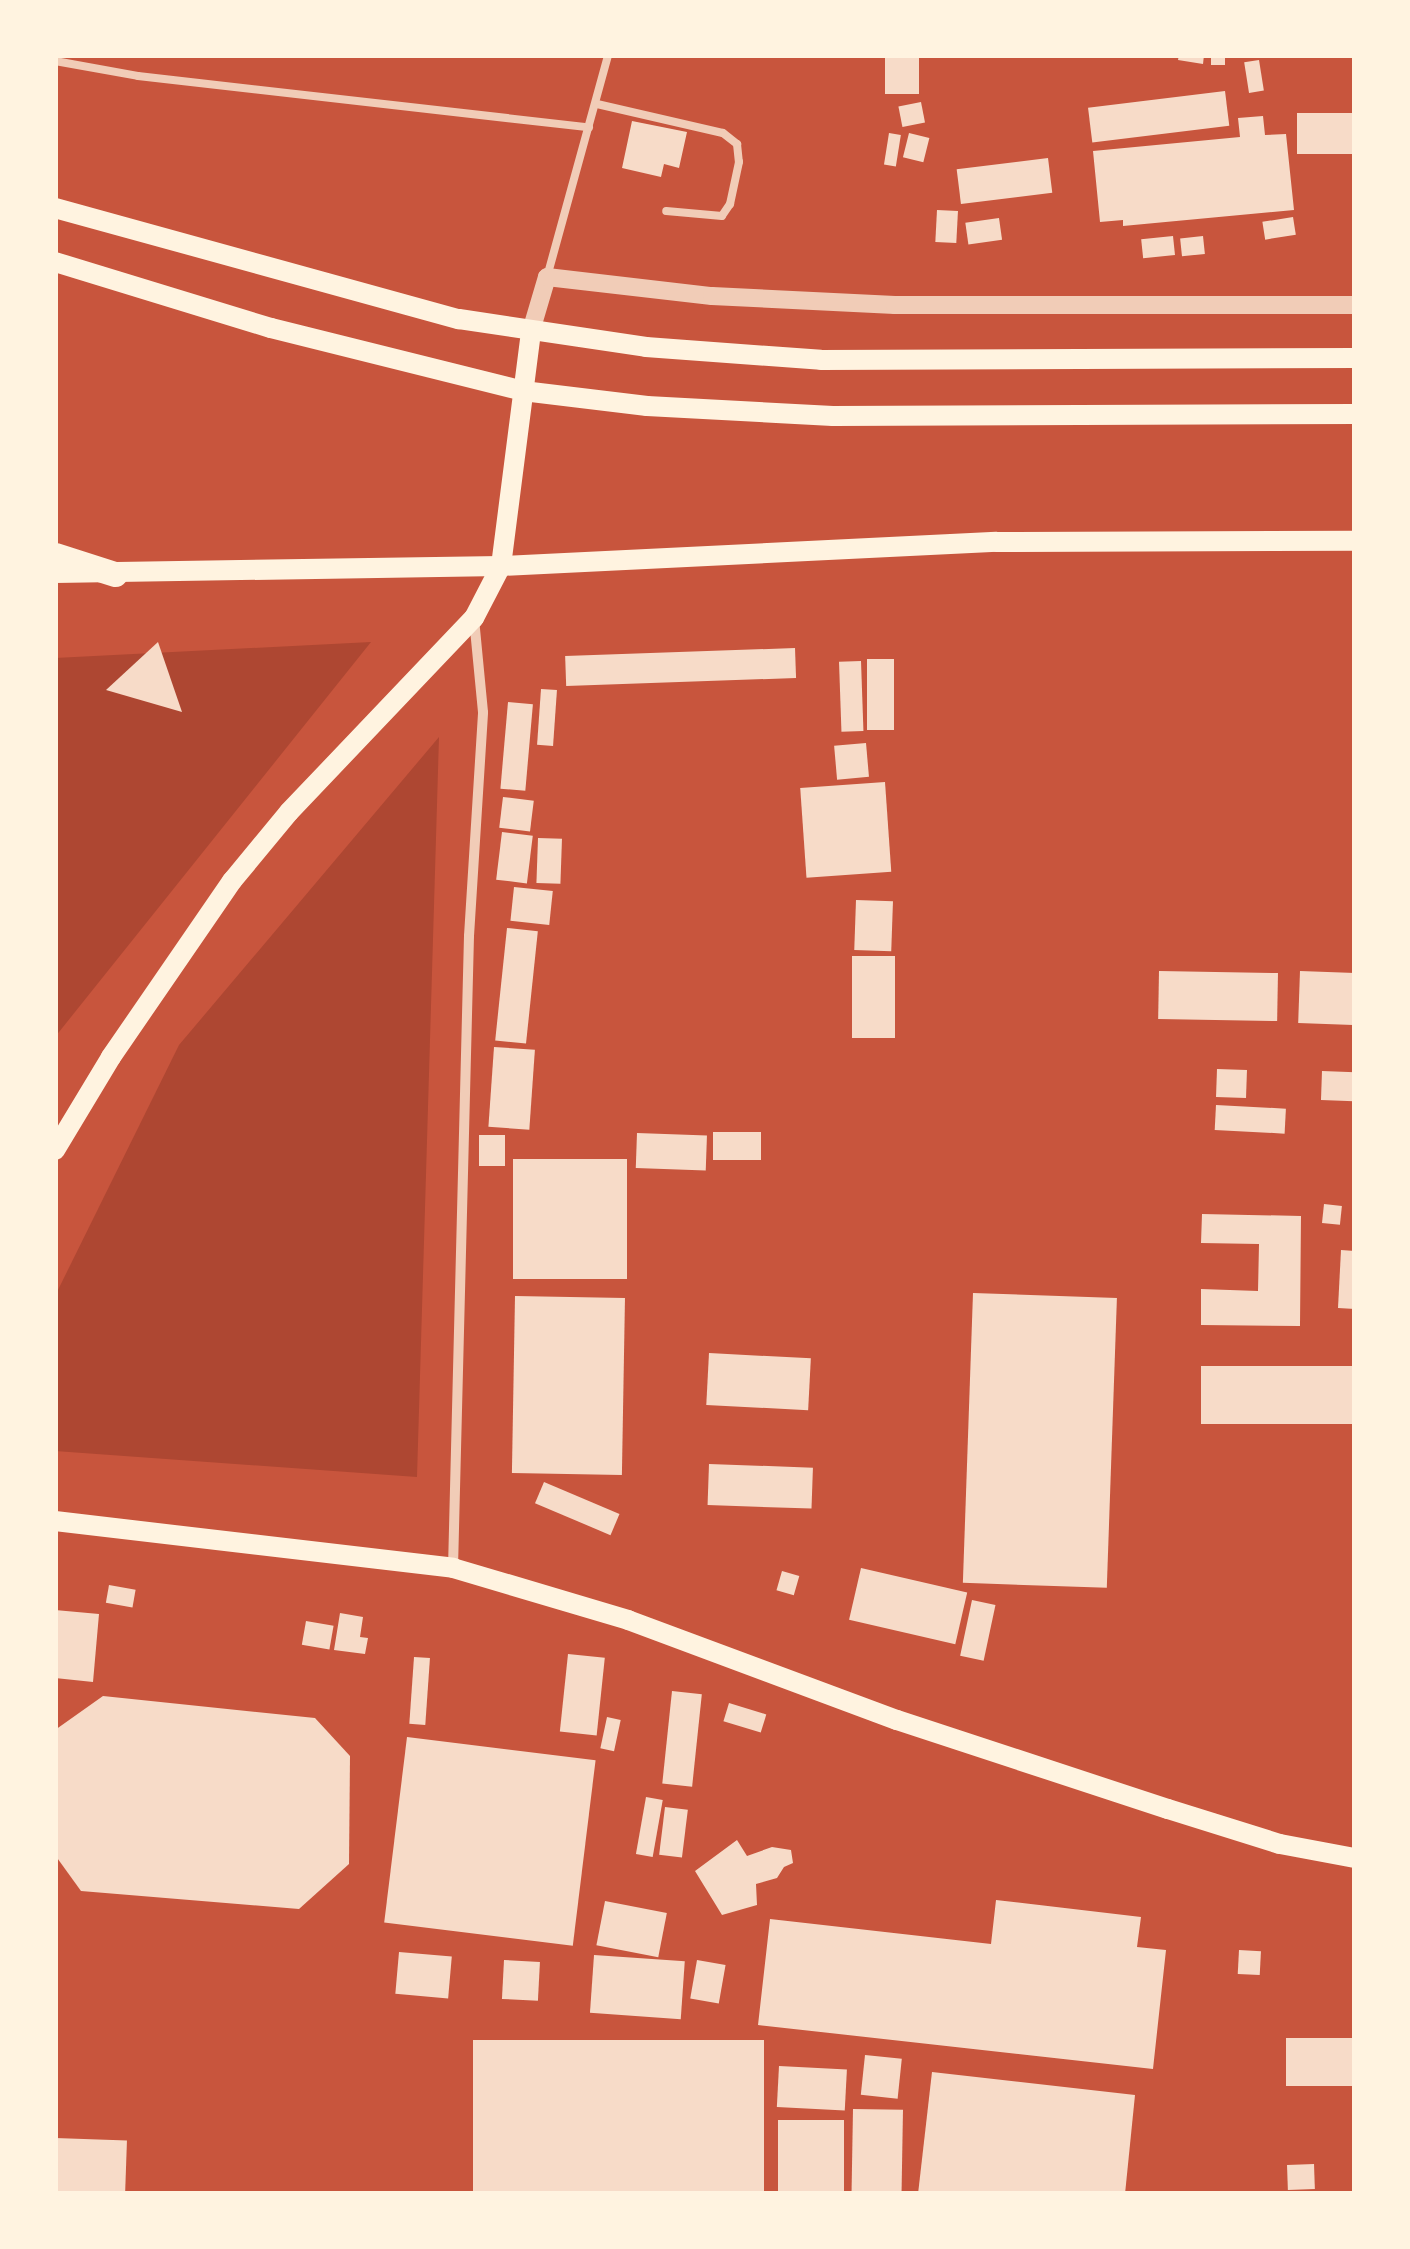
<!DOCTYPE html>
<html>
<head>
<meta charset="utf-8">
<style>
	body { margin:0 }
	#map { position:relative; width:1410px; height:2249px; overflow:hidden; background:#c8553d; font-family:Karla,sans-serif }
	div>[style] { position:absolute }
	.green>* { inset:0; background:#ae4732 }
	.building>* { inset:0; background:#f7dbc8; transform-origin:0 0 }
	.service>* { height:8px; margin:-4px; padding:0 4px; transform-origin:4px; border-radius:4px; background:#f1ccb7 }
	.minor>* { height:10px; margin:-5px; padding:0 5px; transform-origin:5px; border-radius:5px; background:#f1ccb7 }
	.tertiary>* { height:18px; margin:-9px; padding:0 9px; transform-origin:9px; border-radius:9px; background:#f1ccb7 }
	.secondary>* { height:20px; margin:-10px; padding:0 10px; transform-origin:10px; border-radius:10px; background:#fff3e0 }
	.primary>* { height:25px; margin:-12.5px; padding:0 12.5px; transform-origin:12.5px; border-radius:12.5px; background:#fff3e0 }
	span { translate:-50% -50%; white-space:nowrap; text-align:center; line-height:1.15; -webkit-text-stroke:10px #fff3e0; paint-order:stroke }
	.frame { position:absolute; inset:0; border:58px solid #fff3e0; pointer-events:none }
</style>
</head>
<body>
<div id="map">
	<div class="green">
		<div style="clip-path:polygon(371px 642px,55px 1037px,55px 658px)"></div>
		<div style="clip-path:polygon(439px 737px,417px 1477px,55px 1451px,55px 1296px,179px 1045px)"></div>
	</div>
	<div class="building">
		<div style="left:885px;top:55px;width:34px;height:39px"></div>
		<div style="clip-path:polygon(1179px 55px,1204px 55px,1203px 64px,1178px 60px)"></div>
		<div style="left:1211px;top:55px;width:14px;height:10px"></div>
		<div style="left:1259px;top:60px;width:31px;height:15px;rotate:81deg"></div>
		<div style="left:1225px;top:91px;width:35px;height:138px;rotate:83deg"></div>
		<div style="left:921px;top:102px;width:21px;height:23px;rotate:79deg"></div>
		<div style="left:1355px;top:113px;width:41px;height:58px;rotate:90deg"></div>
		<div style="clip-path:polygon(1263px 116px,1265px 135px,1286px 134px,1294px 210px,1123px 226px,1123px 220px,1100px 222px,1093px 151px,1240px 137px,1238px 118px)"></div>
		<div style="clip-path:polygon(632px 121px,687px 132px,679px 168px,664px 164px,661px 177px,622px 168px)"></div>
		<div style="left:889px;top:133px;width:12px;height:32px;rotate:9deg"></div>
		<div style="left:909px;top:133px;width:21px;height:25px;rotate:14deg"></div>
		<div style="left:1048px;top:158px;width:35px;height:92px;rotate:83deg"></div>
		<div style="left:937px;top:210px;width:21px;height:32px;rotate:3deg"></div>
		<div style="left:1293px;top:217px;width:18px;height:31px;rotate:81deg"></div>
		<div style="left:999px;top:218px;width:22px;height:34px;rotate:82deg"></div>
		<div style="left:1173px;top:236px;width:19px;height:32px;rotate:84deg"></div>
		<div style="left:1203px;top:236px;width:18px;height:23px;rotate:84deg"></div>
		<div style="clip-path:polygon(158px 642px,182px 712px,106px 690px)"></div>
		<div style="left:795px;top:648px;width:30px;height:230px;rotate:88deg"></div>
		<div style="left:867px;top:659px;width:27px;height:71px"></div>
		<div style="left:861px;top:661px;width:70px;height:22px;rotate:88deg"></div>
		<div style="left:541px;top:689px;width:16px;height:56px;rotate:4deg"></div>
		<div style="left:508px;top:702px;width:25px;height:87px;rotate:5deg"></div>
		<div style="left:866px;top:743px;width:34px;height:32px;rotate:85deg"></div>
		<div style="left:885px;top:782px;width:90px;height:85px;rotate:86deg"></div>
		<div style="left:503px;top:797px;width:31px;height:31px;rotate:7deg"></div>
		<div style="left:502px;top:832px;width:31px;height:48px;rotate:7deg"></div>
		<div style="left:538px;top:838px;width:24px;height:45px;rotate:2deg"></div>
		<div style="left:514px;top:887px;width:39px;height:34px;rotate:6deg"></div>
		<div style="left:856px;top:900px;width:37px;height:50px;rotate:2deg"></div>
		<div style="left:507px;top:928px;width:31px;height:113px;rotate:6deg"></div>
		<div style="left:852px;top:956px;width:43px;height:82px"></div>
		<div style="left:1159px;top:971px;width:119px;height:48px;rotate:1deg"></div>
		<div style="left:1300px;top:971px;width:55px;height:52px;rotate:2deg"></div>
		<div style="left:494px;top:1047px;width:41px;height:80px;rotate:4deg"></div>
		<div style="left:1217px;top:1069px;width:30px;height:28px;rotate:2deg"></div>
		<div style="left:1322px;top:1071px;width:33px;height:29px;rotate:2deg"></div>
		<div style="left:1216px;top:1105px;width:70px;height:25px;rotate:3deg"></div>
		<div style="left:713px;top:1132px;width:48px;height:28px"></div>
		<div style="left:637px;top:1133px;width:70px;height:35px;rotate:2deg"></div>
		<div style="left:479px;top:1135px;width:26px;height:31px"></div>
		<div style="left:513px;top:1159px;width:114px;height:120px"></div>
		<div style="left:1324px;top:1204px;width:18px;height:19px;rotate:6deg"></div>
		<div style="clip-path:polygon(1202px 1214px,1301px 1216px,1300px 1326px,1201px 1325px,1201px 1289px,1258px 1291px,1259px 1244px,1201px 1243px)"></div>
		<div style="clip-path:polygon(1341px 1250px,1355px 1251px,1355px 1309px,1338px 1308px)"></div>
		<div style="left:973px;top:1293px;width:144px;height:290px;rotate:2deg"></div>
		<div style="left:515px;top:1296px;width:110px;height:177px;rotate:1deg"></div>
		<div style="left:709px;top:1353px;width:102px;height:52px;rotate:3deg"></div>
		<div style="left:1201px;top:1366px;width:154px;height:58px"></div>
		<div style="left:709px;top:1464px;width:104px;height:41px;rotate:2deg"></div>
		<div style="left:544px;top:1482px;width:82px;height:23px;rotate:23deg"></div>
		<div style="left:861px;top:1568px;width:109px;height:53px;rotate:13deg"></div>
		<div style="left:782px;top:1571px;width:18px;height:20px;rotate:16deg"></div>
		<div style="left:109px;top:1585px;width:27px;height:18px;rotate:10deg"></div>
		<div style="left:972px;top:1600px;width:24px;height:57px;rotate:12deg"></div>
		<div style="clip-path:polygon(55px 1610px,99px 1614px,93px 1682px,55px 1678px)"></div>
		<div style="clip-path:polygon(340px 1613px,363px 1617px,360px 1637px,368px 1638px,365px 1654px,334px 1650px)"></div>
		<div style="left:306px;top:1621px;width:28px;height:24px;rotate:10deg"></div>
		<div style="left:568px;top:1654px;width:37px;height:78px;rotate:6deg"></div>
		<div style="left:414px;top:1657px;width:16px;height:67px;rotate:4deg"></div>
		<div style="left:672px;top:1691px;width:30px;height:93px;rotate:6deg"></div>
		<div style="clip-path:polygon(103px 1696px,315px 1718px,350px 1756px,349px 1864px,299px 1909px,81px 1891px,55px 1855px,55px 1730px)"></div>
		<div style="left:729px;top:1703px;width:39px;height:19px;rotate:17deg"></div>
		<div style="left:607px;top:1717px;width:14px;height:32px;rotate:12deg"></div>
		<div style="left:407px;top:1737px;width:190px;height:187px;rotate:7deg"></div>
		<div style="left:646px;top:1797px;width:17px;height:58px;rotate:10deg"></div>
		<div style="left:665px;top:1807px;width:23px;height:48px;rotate:7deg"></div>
		<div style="clip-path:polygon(737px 1840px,747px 1856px,772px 1847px,791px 1850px,793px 1863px,784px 1867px,777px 1878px,756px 1884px,757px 1905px,722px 1915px,695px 1871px)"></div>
		<div style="clip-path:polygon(996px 1900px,1141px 1917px,1137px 1947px,1166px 1950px,1153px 2069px,758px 2025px,770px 1919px,991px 1944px)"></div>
		<div style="left:605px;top:1901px;width:63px;height:45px;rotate:11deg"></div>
		<div style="left:1239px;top:1950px;width:22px;height:24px;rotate:3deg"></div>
		<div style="left:399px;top:1952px;width:53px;height:42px;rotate:5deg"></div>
		<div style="left:594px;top:1955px;width:91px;height:58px;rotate:4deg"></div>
		<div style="left:504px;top:1960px;width:36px;height:39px;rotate:3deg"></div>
		<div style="left:697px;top:1960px;width:29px;height:39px;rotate:10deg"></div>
		<div style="left:1355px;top:2038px;width:48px;height:69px;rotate:90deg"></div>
		<div style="left:473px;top:2040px;width:291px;height:154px"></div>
		<div style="left:865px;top:2055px;width:37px;height:40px;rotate:6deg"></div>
		<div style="left:779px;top:2066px;width:68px;height:41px;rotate:3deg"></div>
		<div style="clip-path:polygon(932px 2072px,1135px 2095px,1125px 2194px,918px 2194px)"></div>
		<div style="left:853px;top:2109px;width:50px;height:83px;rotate:1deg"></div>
		<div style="left:778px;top:2120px;width:66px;height:74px"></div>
		<div style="left:55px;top:2138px;width:72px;height:56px;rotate:2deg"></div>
		<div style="left:1314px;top:2164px;width:25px;height:27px;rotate:88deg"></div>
	</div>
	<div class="service">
		<div style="left:55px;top:61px;width:84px;rotate:10.2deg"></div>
		<div style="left:138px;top:76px;width:454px;rotate:6.5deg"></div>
		<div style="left:597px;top:104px;width:129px;rotate:13deg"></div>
		<div style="left:723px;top:133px;width:18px;rotate:38deg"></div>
		<div style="left:737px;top:144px;width:18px;rotate:84deg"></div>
		<div style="left:739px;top:162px;width:43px;rotate:102.1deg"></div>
		<div style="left:730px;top:204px;width:14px;rotate:124deg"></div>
		<div style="left:722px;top:216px;width:56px;rotate:-174.9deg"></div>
		<div style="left:547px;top:277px;width:230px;rotate:-74.6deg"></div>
	</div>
	<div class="minor">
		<div style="left:453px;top:1568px;width:632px;rotate:-88.55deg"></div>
		<div style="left:469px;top:936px;width:224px;rotate:-86.4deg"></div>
		<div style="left:483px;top:712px;width:93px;rotate:-95.5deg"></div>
	</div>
	<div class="tertiary">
		<div style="left:531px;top:331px;width:56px;rotate:-73.5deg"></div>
		<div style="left:547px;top:277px;width:166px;rotate:6.6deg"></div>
		<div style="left:712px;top:296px;width:183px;rotate:2.8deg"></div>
		<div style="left:895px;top:305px;width:460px"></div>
	</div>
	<div class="secondary">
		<div style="left:55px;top:208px;width:419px;rotate:15.4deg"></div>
		<div style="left:459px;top:319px;width:189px;rotate:8.5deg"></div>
		<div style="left:646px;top:347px;width:175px;rotate:4.2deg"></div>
		<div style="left:821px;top:360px;width:534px;rotate:-0.21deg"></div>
		<div style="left:55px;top:262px;width:226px;rotate:17deg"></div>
		<div style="left:271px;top:328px;width:260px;rotate:14deg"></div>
		<div style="left:523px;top:391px;width:125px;rotate:6.9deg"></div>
		<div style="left:647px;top:406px;width:186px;rotate:3.1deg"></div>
		<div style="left:833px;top:416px;width:522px;rotate:-0.22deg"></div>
		<div style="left:55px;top:573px;width:446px;rotate:-0.9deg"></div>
		<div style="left:501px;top:566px;width:496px;rotate:-2.8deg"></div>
		<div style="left:996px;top:542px;width:359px;rotate:-0.2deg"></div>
		<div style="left:55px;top:1150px;width:109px;rotate:-58.9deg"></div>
		<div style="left:111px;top:1057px;width:214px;rotate:-55.5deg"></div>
		<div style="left:232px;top:881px;width:89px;rotate:-50.4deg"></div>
		<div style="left:289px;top:812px;width:268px;rotate:-46.4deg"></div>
		<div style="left:474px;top:618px;width:59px;rotate:-62.6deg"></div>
		<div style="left:501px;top:566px;width:237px;rotate:-82.7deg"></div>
		<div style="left:55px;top:1521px;width:401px;rotate:6.7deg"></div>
		<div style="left:453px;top:1568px;width:183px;rotate:16.5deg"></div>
		<div style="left:628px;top:1620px;width:287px;rotate:20.4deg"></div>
		<div style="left:897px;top:1720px;width:285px;rotate:18.2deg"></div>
		<div style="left:1168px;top:1809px;width:117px;rotate:17.4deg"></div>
		<div style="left:1280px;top:1844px;width:76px;rotate:10.6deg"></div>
	</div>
	<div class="primary">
		<div style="left:55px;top:555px;width:63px;rotate:17.6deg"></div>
	</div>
	<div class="frame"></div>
</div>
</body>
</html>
